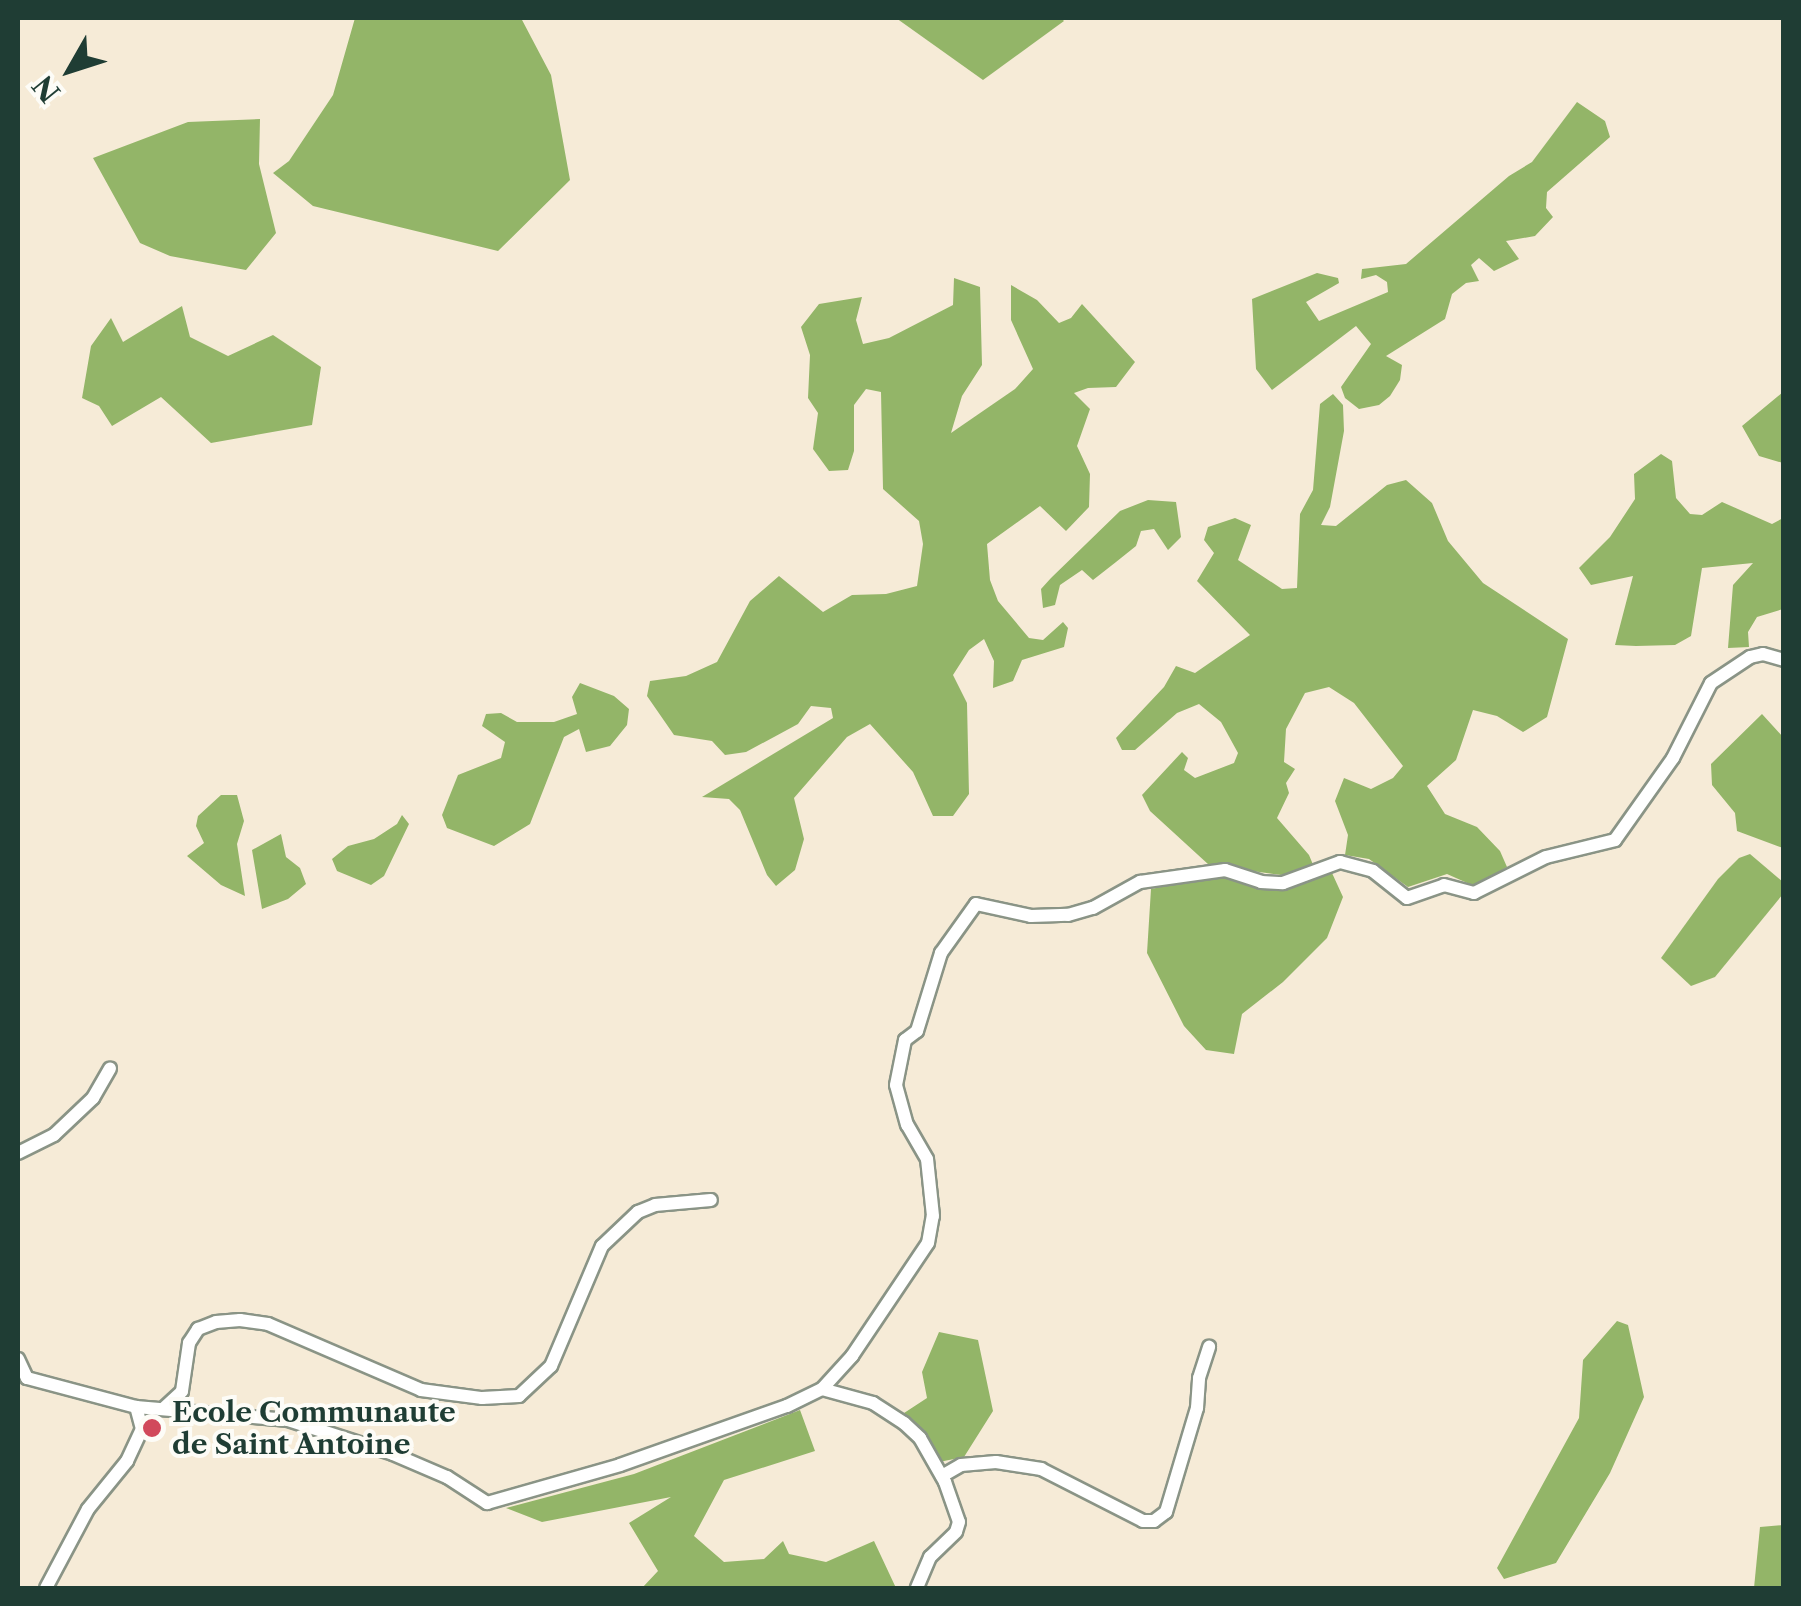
<!DOCTYPE html>
<html>
<head>
<meta charset="utf-8">
<style>
	body { margin:0 }
	#map { position:relative; width:1801px; height:1606px; overflow:hidden; background:#f6ebd7; font-family:"Libre Caslon Text",serif }
	div>[style] { position:absolute }
	.forest>* { inset:0; background:#93b568 }
	.roads { filter:drop-shadow(2px 0 #8a9486) drop-shadow(-2px 0 #8a9486) drop-shadow(0 2px #8a9486) drop-shadow(0 -2px #8a9486) }
	.street>* { height:12px; margin:-6px; padding:0 6px; transform-origin:6px; border-radius:6px; background:#fff }
	.dots>* { width:28px; height:28px; translate:-50% -50%; box-sizing:border-box; border:5px solid #fdfcf7; border-radius:50% }
	span { translate:-50% -50%; white-space:nowrap; text-align:center; line-height:1.15; -webkit-text-stroke:8px #fdfcf7; paint-order:stroke }
	.poi-label { font-size:28px; color:#1f3d34; font-weight:700 }
	.left { translate:0 -50%; text-align:left }
	.frame { position:absolute; inset:0; border:20px solid #1f3d34; pointer-events:none }
	.north { position:absolute; left:20px; top:20px; width:100px; height:100px; -webkit-text-stroke:8px #fdfcf7; paint-order:stroke; rotate:231deg; font-size:28px; font-weight:700; line-height:40px; text-align:center; color:#1f3d34 }
	.north::after { content:''; display:block; margin:auto; width:35px; height:45px; background:#1f3d34; clip-path:polygon(50% 0,100% 100%,50% 72%,0 100%) }
</style>
</head>
<body>
<div id="map">
	<div class="forest">
		<div style="clip-path:polygon(355px 18px,521px 18px,551px 75px,570px 180px,498px 251px,313px 206px,273px 173px,289px 161px,333px 95px)"></div>
		<div style="clip-path:polygon(896px 18px,1061px 18px,1064px 21px,983px 80px)"></div>
		<div style="clip-path:polygon(1577px 102px,1605px 121px,1610px 137px,1547px 192px,1546px 208px,1553px 217px,1535px 236px,1506px 241px,1519px 259px,1494px 271px,1479px 258px,1471px 265px,1479px 281px,1466px 283px,1452px 294px,1445px 319px,1386px 356px,1402px 365px,1400px 380px,1390px 396px,1379px 405px,1359px 409px,1345px 398px,1341px 387px,1371px 344px,1356px 326px,1272px 390px,1256px 369px,1252px 299px,1317px 273px,1338px 278px,1339px 283px,1306px 302px,1319px 321px,1388px 292px,1387px 282px,1376px 275px,1361px 279px,1362px 269px,1406px 264px,1509px 176px,1532px 162px)"></div>
		<div style="clip-path:polygon(260px 119px,259px 164px,276px 233px,246px 270px,170px 256px,140px 243px,93px 158px,188px 122px)"></div>
		<div style="clip-path:polygon(954px 278px,980px 287px,982px 365px,962px 396px,951px 433px,1015px 389px,1033px 369px,1011px 320px,1011px 285px,1037px 300px,1059px 323px,1071px 318px,1082px 304px,1135px 362px,1116px 387px,1088px 388px,1074px 393px,1090px 409px,1077px 446px,1090px 474px,1089px 507px,1066px 531px,1040px 506px,987px 544px,990px 580px,998px 601px,1029px 638px,1043px 640px,1063px 622px,1068px 628px,1064px 647px,1022px 660px,1013px 681px,993px 688px,994px 661px,984px 639px,969px 650px,953px 675px,967px 703px,969px 794px,953px 816px,933px 816px,913px 772px,870px 724px,847px 737px,794px 798px,804px 839px,795px 870px,776px 886px,767px 875px,740px 810px,729px 799px,702px 797px,833px 718px,831px 708px,811px 706px,798px 724px,746px 752px,725px 755px,712px 741px,674px 735px,647px 696px,650px 681px,686px 676px,717px 662px,750px 601px,779px 576px,823px 612px,852px 595px,886px 594px,917px 586px,923px 544px,919px 521px,883px 489px,881px 392px,866px 389px,854px 405px,854px 451px,848px 470px,829px 471px,813px 449px,818px 413px,808px 398px,810px 355px,801px 327px,819px 304px,862px 297px,856px 320px,863px 344px,889px 338px,953px 305px)"></div>
		<div style="clip-path:polygon(182px 306px,190px 337px,228px 356px,273px 335px,321px 367px,312px 425px,211px 443px,161px 397px,112px 426px,99px 406px,82px 398px,91px 346px,111px 318px,123px 342px)"></div>
		<div style="clip-path:polygon(1783px 392px,1783px 391px,1783px 463px,1759px 456px,1742px 426px)"></div>
		<div style="clip-path:polygon(1333px 394px,1343px 405px,1344px 431px,1330px 507px,1321px 525px,1336px 526px,1387px 485px,1406px 480px,1432px 503px,1448px 541px,1483px 583px,1568px 639px,1547px 717px,1523px 732px,1497px 716px,1473px 710px,1456px 760px,1427px 786px,1445px 814px,1477px 827px,1500px 851px,1507px 867px,1474px 886px,1447px 874px,1408px 887px,1369px 859px,1345px 855px,1348px 835px,1335px 801px,1344px 778px,1371px 789px,1393px 778px,1403px 766px,1354px 703px,1329px 687px,1305px 693px,1286px 729px,1284px 762px,1295px 769px,1286px 783px,1289px 793px,1277px 818px,1309px 855px,1314px 867px,1281px 875px,1209px 865px,1150px 811px,1142px 795px,1182px 752px,1188px 758px,1184px 770px,1195px 778px,1234px 763px,1238px 753px,1221px 722px,1199px 704px,1177px 713px,1135px 750px,1122px 750px,1116px 738px,1164px 687px,1176px 666px,1195px 673px,1250px 635px,1197px 581px,1214px 553px,1204px 540px,1208px 527px,1235px 518px,1251px 525px,1238px 560px,1282px 589px,1297px 588px,1300px 514px,1313px 490px,1320px 404px)"></div>
		<div style="clip-path:polygon(1661px 454px,1672px 461px,1676px 498px,1690px 514px,1702px 515px,1722px 502px,1772px 524px,1783px 518px,1783px 609px,1757px 617px,1748px 632px,1749px 647px,1728px 648px,1733px 585px,1753px 563px,1702px 568px,1691px 636px,1675px 645px,1636px 646px,1615px 645px,1633px 576px,1591px 585px,1579px 568px,1610px 537px,1635px 499px,1634px 474px)"></div>
		<div style="clip-path:polygon(1148px 500px,1176px 502px,1181px 537px,1168px 550px,1154px 529px,1141px 531px,1136px 546px,1116px 562px,1093px 580px,1082px 570px,1060px 585px,1055px 605px,1043px 608px,1041px 589px,1051px 578px,1120px 511px)"></div>
		<div style="clip-path:polygon(580px 683px,614px 696px,629px 709px,627px 725px,610px 746px,586px 752px,579px 729px,564px 737px,530px 824px,494px 846px,447px 828px,442px 815px,458px 775px,501px 758px,505px 742px,482px 726px,486px 714px,501px 713px,517px 722px,554px 722px,577px 714px,572px 697px)"></div>
		<div style="clip-path:polygon(1762px 714px,1783px 737px,1783px 848px,1737px 831px,1735px 813px,1712px 785px,1711px 764px)"></div>
		<div style="clip-path:polygon(221px 795px,237px 795px,244px 821px,237px 844px,245px 896px,221px 885px,187px 856px,204px 843px,196px 826px,198px 816px)"></div>
		<div style="clip-path:polygon(402px 815px,409px 824px,384px 876px,371px 885px,337px 871px,332px 859px,348px 846px,374px 839px,397px 824px)"></div>
		<div style="clip-path:polygon(281px 834px,286px 857px,300px 868px,306px 884px,288px 899px,262px 909px,252px 850px)"></div>
		<div style="clip-path:polygon(1750px 854px,1783px 882px,1783px 894px,1715px 977px,1691px 986px,1661px 958px,1718px 879px,1739px 858px)"></div>
		<div style="clip-path:polygon(1332px 873px,1343px 897px,1327px 938px,1283px 982px,1242px 1014px,1234px 1054px,1206px 1050px,1184px 1026px,1147px 953px,1151px 889px,1216px 876px,1278px 891px)"></div>
		<div style="clip-path:polygon(1617px 1321px,1628px 1325px,1644px 1397px,1610px 1473px,1556px 1563px,1504px 1579px,1497px 1568px,1579px 1418px,1583px 1360px)"></div>
		<div style="clip-path:polygon(939px 1332px,978px 1340px,993px 1411px,964px 1457px,939px 1462px,901px 1415px,927px 1398px,922px 1372px)"></div>
		<div style="clip-path:polygon(800px 1410px,815px 1451px,724px 1480px,694px 1536px,724px 1562px,764px 1559px,783px 1541px,789px 1554px,826px 1562px,874px 1541px,896px 1588px,642px 1588px,658px 1571px,629px 1523px,671px 1497px,542px 1522px,506px 1508px,634px 1474px)"></div>
		<div style="clip-path:polygon(1783px 1525px,1783px 1588px,1754px 1588px,1760px 1527px)"></div>
	</div>
	<div class="roads">
		<div class="street">
			<div style="left:18px;top:1153px;width:40px;rotate:-26.6deg"></div>
			<div style="left:54px;top:1135px;width:54px;rotate:-43.5deg"></div>
			<div style="left:93px;top:1098px;width:34px;rotate:-60deg"></div>
			<div style="left:18px;top:1359px;width:21px;rotate:65deg"></div>
			<div style="left:27px;top:1378px;width:113px;rotate:14.9deg"></div>
			<div style="left:136px;top:1407px;width:153px;rotate:4.9deg"></div>
			<div style="left:288px;top:1420px;width:110px;rotate:17.9deg"></div>
			<div style="left:393px;top:1454px;width:59px;rotate:23.1deg"></div>
			<div style="left:447px;top:1477px;width:48px;rotate:33deg"></div>
			<div style="left:487px;top:1503px;width:138px;rotate:-15.9deg"></div>
			<div style="left:620px;top:1465px;width:177px;rotate:-19.5deg"></div>
			<div style="left:787px;top:1406px;width:39px;rotate:-26deg"></div>
			<div style="left:822px;top:1389px;width:45px;rotate:-47.7deg"></div>
			<div style="left:852px;top:1356px;width:136px;rotate:-56.1deg"></div>
			<div style="left:928px;top:1243px;width:27px;rotate:-80deg"></div>
			<div style="left:933px;top:1216px;width:57px;rotate:-96deg"></div>
			<div style="left:927px;top:1159px;width:39px;rotate:-120deg"></div>
			<div style="left:907px;top:1125px;width:41px;rotate:-105.4deg"></div>
			<div style="left:896px;top:1085px;width:46px;rotate:-78.7deg"></div>
			<div style="left:905px;top:1040px;width:15px;rotate:-37deg"></div>
			<div style="left:917px;top:1031px;width:82px;rotate:-72.9deg"></div>
			<div style="left:941px;top:953px;width:60px;rotate:-54.5deg"></div>
			<div style="left:976px;top:904px;width:56px;rotate:12.3deg"></div>
			<div style="left:1031px;top:916px;width:37px;rotate:-2deg"></div>
			<div style="left:1068px;top:915px;width:26px;rotate:-16deg"></div>
			<div style="left:1093px;top:908px;width:54px;rotate:-29deg"></div>
			<div style="left:1140px;top:882px;width:86px;rotate:-8deg"></div>
			<div style="left:1225px;top:870px;width:38px;rotate:18deg"></div>
			<div style="left:1261px;top:882px;width:22px;rotate:3deg"></div>
			<div style="left:1283px;top:883px;width:61px;rotate:-20.2deg"></div>
			<div style="left:1340px;top:862px;width:34px;rotate:15deg"></div>
			<div style="left:1373px;top:871px;width:43px;rotate:38.5deg"></div>
			<div style="left:1407px;top:898px;width:39px;rotate:-19deg"></div>
			<div style="left:1444px;top:885px;width:31px;rotate:15deg"></div>
			<div style="left:1474px;top:893px;width:80px;rotate:-26.6deg"></div>
			<div style="left:1546px;top:857px;width:71px;rotate:-13.8deg"></div>
			<div style="left:1615px;top:840px;width:100px;rotate:-54.7deg"></div>
			<div style="left:1673px;top:758px;width:84px;rotate:-63.1deg"></div>
			<div style="left:1711px;top:683px;width:47px;rotate:-33.7deg"></div>
			<div style="left:1750px;top:657px;width:13px;rotate:-13deg"></div>
			<div style="left:1763px;top:654px;width:22px;rotate:16deg"></div>
			<div style="left:822px;top:1389px;width:53px;rotate:15.4deg"></div>
			<div style="left:873px;top:1403px;width:37px;rotate:33deg"></div>
			<div style="left:904px;top:1423px;width:22px;rotate:43deg"></div>
			<div style="left:920px;top:1438px;width:51px;rotate:60.4deg"></div>
			<div style="left:945px;top:1482px;width:42px;rotate:70.7deg"></div>
			<div style="left:959px;top:1522px;width:10px;rotate:107deg"></div>
			<div style="left:956px;top:1532px;width:36px;rotate:136deg"></div>
			<div style="left:930px;top:1557px;width:34px;rotate:113deg"></div>
			<div style="left:163px;top:1409px;width:26px;rotate:-43deg"></div>
			<div style="left:182px;top:1391px;width:49px;rotate:-81.7deg"></div>
			<div style="left:189px;top:1343px;width:17px;rotate:-57deg"></div>
			<div style="left:198px;top:1329px;width:19px;rotate:-21deg"></div>
			<div style="left:216px;top:1322px;width:24px;rotate:-5deg"></div>
			<div style="left:240px;top:1320px;width:28px;rotate:8deg"></div>
			<div style="left:268px;top:1324px;width:167px;rotate:23.3deg"></div>
			<div style="left:421px;top:1390px;width:62px;rotate:7.5deg"></div>
			<div style="left:482px;top:1398px;width:37px;rotate:-3deg"></div>
			<div style="left:519px;top:1396px;width:44px;rotate:-43.2deg"></div>
			<div style="left:551px;top:1366px;width:130px;rotate:-67deg"></div>
			<div style="left:602px;top:1246px;width:50px;rotate:-43.4deg"></div>
			<div style="left:638px;top:1212px;width:18px;rotate:-22deg"></div>
			<div style="left:655px;top:1205px;width:56px;rotate:-5.1deg"></div>
			<div style="left:942px;top:1476px;width:22px;rotate:-30deg"></div>
			<div style="left:961px;top:1465px;width:35px;rotate:-5deg"></div>
			<div style="left:996px;top:1462px;width:46px;rotate:8.8deg"></div>
			<div style="left:1041px;top:1469px;width:114px;rotate:27deg"></div>
			<div style="left:1143px;top:1521px;width:11px"></div>
			<div style="left:1154px;top:1521px;width:15px;rotate:-37deg"></div>
			<div style="left:1166px;top:1512px;width:109px;rotate:-73.4deg"></div>
			<div style="left:1197px;top:1408px;width:30px;rotate:-86deg"></div>
			<div style="left:1199px;top:1378px;width:33px;rotate:-72deg"></div>
			<div style="left:46px;top:1588px;width:89px;rotate:-62deg"></div>
			<div style="left:88px;top:1509px;width:62px;rotate:-50.9deg"></div>
			<div style="left:127px;top:1461px;width:35px;rotate:-65deg"></div>
			<div style="left:142px;top:1429px;width:23px;rotate:-105deg"></div>
		</div>
	</div>
	<div class="dots">
		<div style="left:152px;top:1428px;background:#d1495b"></div>
	</div>
	<div class="poi-label">
		<span class="left" style="left:172px;top:1428px">Ecole Communaute<br>de Saint Antoine</span>
	</div>
	<div class="frame"></div>
	<div class="north">N</div>
</div>
</body>
</html>
